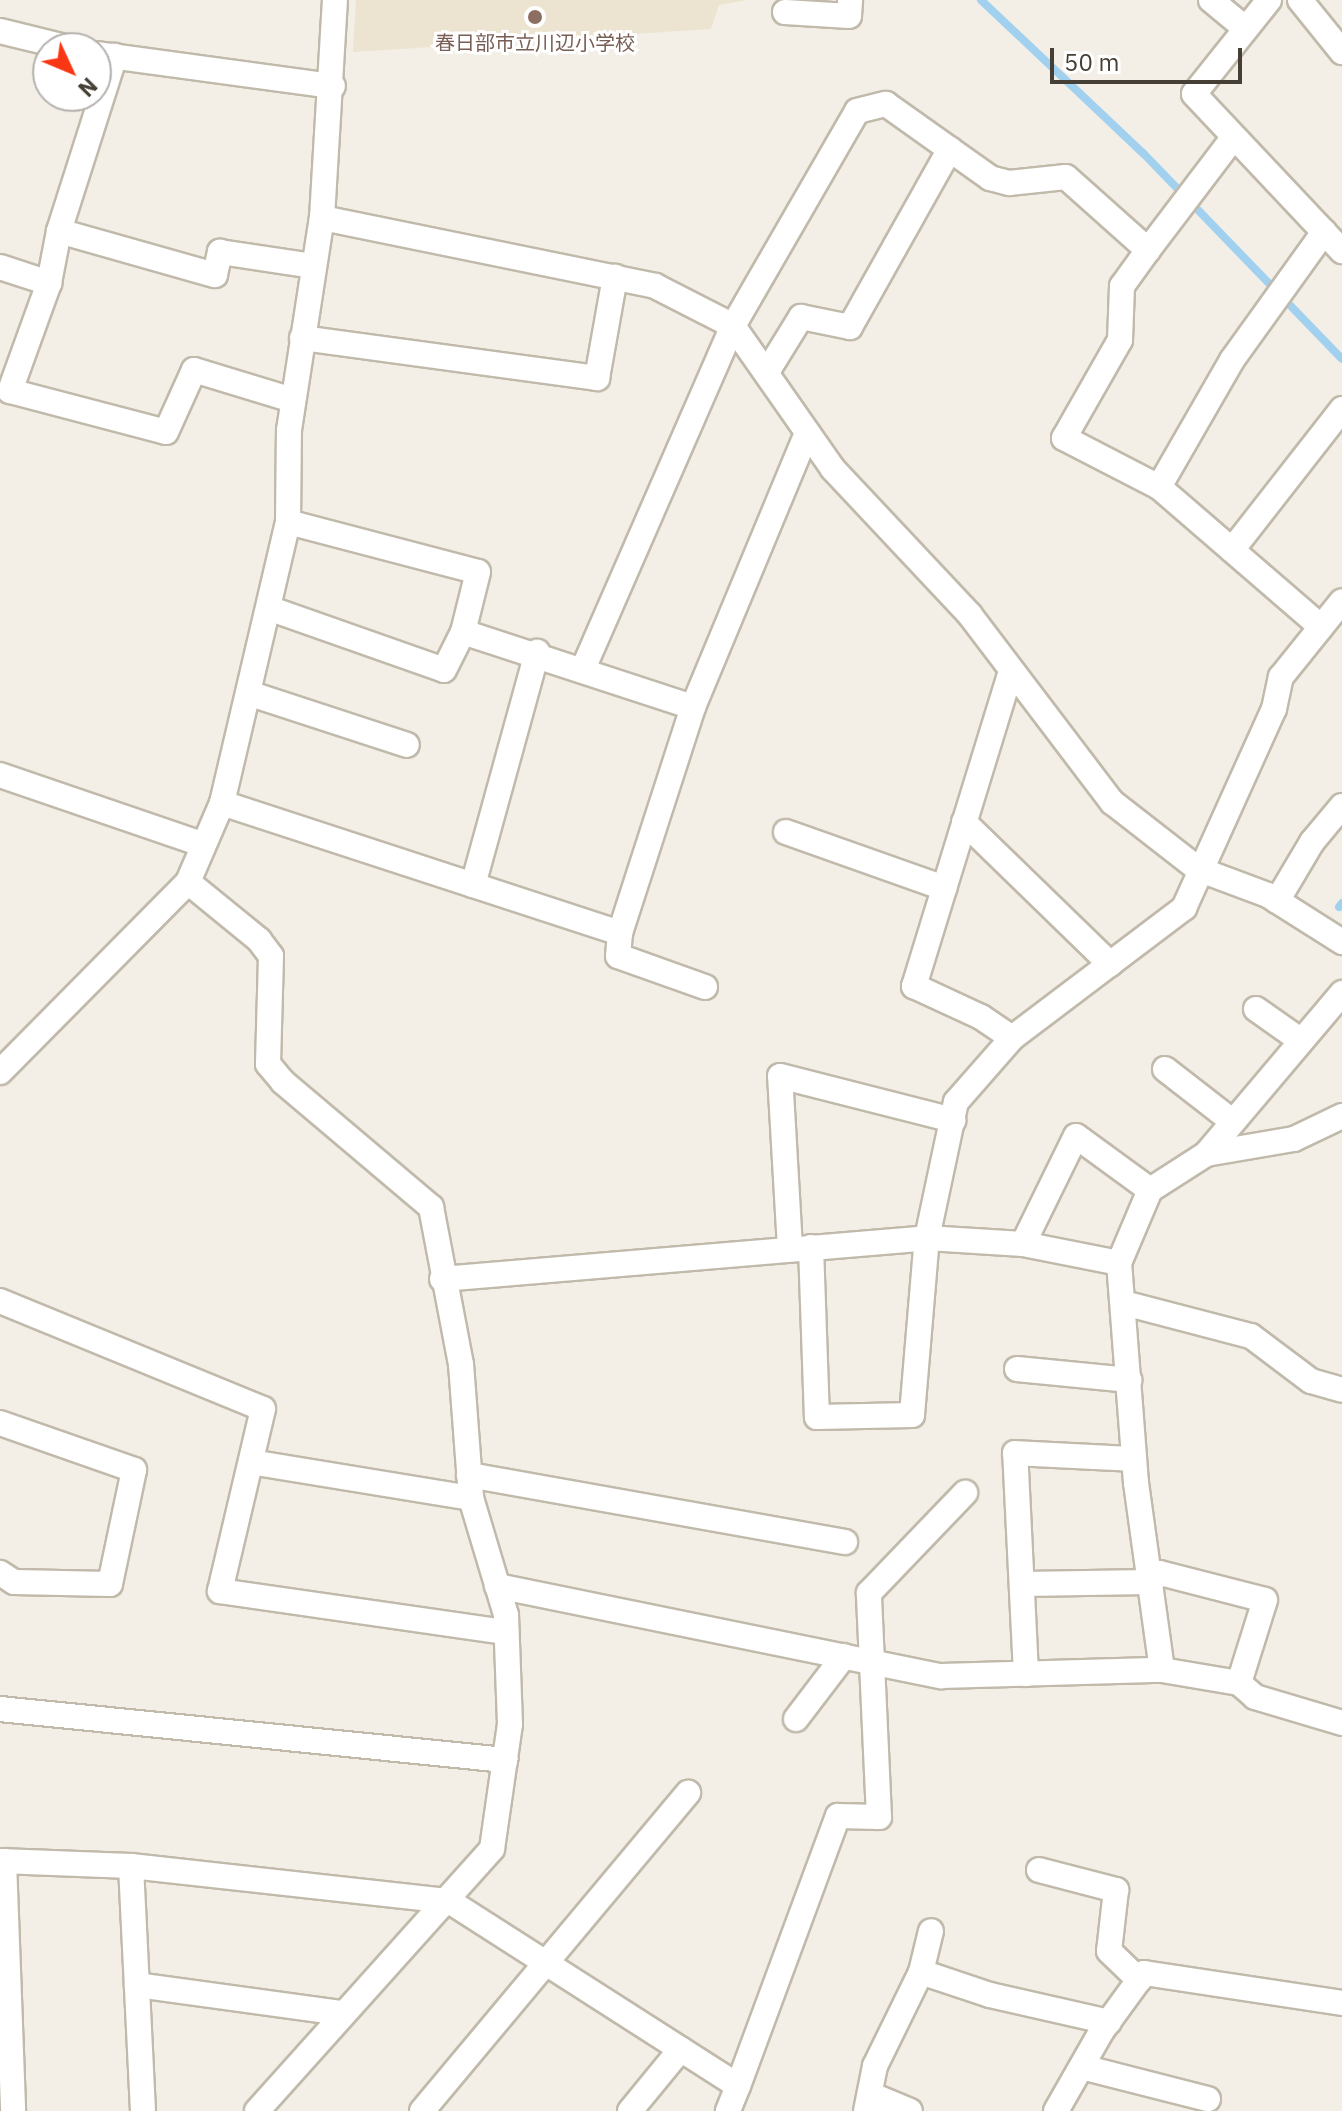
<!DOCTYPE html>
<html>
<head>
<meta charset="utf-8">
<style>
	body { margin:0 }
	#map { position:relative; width:1342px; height:2111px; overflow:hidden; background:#f3efe6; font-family:"IBM Plex Sans","Noto Sans JP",sans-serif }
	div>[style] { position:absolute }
	.education>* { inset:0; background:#ece4d0 }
	.stream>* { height:8px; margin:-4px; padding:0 4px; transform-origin:4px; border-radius:4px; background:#a2d1f0 }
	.roads { filter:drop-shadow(2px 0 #c1baab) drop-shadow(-2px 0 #c1baab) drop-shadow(0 2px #c1baab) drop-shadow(0 -2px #c1baab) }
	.street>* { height:24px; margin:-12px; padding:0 12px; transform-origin:12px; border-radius:12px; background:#fff }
	.dots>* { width:22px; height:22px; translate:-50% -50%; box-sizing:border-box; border:4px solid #fff; border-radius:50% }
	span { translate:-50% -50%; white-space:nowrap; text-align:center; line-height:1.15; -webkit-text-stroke:6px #fff; paint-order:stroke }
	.education-label { font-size:20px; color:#785e54 }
	.north { position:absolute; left:32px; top:32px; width:80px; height:80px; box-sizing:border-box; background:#fff; border:2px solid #b5b2ae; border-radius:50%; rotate:134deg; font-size:22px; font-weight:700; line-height:32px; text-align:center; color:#463f35 }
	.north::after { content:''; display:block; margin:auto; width:28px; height:36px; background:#fa3715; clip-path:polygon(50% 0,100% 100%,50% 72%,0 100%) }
	.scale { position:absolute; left:1050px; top:48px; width:192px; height:36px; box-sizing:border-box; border:4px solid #463f35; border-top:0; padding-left:10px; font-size:24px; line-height:28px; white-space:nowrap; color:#463f35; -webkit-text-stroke:6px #fff; paint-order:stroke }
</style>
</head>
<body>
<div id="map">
	<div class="education">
		<div style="clip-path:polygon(356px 0,748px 0,719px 5px,711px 29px,353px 52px)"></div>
	</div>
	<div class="stream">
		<div style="left:981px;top:0;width:223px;rotate:43.4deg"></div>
		<div style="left:1143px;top:153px;width:286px;rotate:46deg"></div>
		<div style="left:1339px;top:907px;width:5px;rotate:-53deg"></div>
	</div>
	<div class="roads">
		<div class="street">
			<div style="left:1211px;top:0;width:45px;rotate:39.6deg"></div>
			<div style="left:1269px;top:0;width:120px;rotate:128.6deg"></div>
			<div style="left:1194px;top:94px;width:216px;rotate:46.7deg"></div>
			<div style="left:1300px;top:0;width:67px;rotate:51.1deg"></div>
			<div style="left:785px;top:12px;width:64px;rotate:3.6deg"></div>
			<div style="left:849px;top:16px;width:16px;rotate:-86deg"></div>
			<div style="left:0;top:31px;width:72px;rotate:13.7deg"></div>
			<div style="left:96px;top:54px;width:239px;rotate:7.7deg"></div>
			<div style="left:322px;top:218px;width:340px;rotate:11.5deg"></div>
			<div style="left:655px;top:286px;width:88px;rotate:27.1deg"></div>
			<div style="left:733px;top:326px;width:174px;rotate:55deg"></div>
			<div style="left:833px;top:469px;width:200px;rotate:46.8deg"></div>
			<div style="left:970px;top:615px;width:235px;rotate:52.8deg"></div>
			<div style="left:1112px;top:802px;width:109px;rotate:37.9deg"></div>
			<div style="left:1198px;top:869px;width:75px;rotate:20.4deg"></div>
			<div style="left:1268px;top:895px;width:88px;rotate:32.4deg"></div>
			<div style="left:59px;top:231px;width:162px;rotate:15.8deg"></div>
			<div style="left:215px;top:275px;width:24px;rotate:-78deg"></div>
			<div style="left:220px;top:252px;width:95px;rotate:8.5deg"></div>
			<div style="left:1148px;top:250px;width:44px;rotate:125.8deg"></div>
			<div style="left:1122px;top:286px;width:54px;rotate:92.1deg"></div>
			<div style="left:1120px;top:340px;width:113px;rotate:119.7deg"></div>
			<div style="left:1064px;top:438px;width:107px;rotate:27.3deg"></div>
			<div style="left:1159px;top:487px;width:214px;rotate:40.8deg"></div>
			<div style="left:0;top:267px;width:52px;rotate:18.1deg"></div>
			<div style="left:49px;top:283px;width:53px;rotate:-79.1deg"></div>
			<div style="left:59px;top:231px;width:184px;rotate:-72.3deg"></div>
			<div style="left:49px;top:283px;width:115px;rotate:109.9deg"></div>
			<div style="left:10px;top:391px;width:161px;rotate:14.7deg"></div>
			<div style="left:166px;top:432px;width:68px;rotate:-65.7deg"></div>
			<div style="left:194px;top:370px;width:103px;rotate:16.9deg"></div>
			<div style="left:302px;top:338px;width:298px;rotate:7.7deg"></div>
			<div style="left:597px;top:378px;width:103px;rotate:-79.9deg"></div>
			<div style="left:767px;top:372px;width:65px;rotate:-58.3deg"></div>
			<div style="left:801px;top:317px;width:50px;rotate:11.5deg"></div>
			<div style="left:850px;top:327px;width:204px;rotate:-60.7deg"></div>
			<div style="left:1159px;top:487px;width:146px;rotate:-60.1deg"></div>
			<div style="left:1232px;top:360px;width:158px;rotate:-54.3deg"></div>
			<div style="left:288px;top:522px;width:196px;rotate:14.7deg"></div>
			<div style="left:478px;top:572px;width:62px;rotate:104deg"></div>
			<div style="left:1232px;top:550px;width:179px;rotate:-52deg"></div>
			<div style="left:271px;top:609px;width:183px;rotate:19.4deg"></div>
			<div style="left:444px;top:670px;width:42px;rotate:-63.4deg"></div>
			<div style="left:463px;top:632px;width:242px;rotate:18.1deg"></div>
			<div style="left:583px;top:669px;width:374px;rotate:-66.4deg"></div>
			<div style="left:733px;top:326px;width:248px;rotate:-60deg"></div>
			<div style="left:857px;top:111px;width:30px;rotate:-14deg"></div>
			<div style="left:886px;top:104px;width:128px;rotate:35.4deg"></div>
			<div style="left:990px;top:178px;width:20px;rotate:15deg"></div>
			<div style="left:1009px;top:183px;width:57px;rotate:-6deg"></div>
			<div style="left:1066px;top:177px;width:110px;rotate:41.7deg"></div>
			<div style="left:1148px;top:250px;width:141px;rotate:-52.8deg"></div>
			<div style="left:1011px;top:671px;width:330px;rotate:107.1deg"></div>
			<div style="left:914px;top:986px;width:74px;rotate:24.8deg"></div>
			<div style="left:981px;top:1017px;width:37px;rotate:34deg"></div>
			<div style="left:248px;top:693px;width:167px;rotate:18.1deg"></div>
			<div style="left:0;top:775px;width:213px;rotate:18.9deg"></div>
			<div style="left:222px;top:803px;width:419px;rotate:18.1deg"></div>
			<div style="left:964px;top:822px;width:204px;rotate:44.2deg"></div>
			<div style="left:786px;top:832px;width:168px;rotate:19.5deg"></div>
			<div style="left:188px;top:882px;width:92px;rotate:39.2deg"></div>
			<div style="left:259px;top:940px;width:20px;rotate:53deg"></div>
			<div style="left:271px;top:956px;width:108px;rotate:91.6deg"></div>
			<div style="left:268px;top:1064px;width:23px;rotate:50deg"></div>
			<div style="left:283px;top:1082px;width:194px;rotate:40.2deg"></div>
			<div style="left:431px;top:1207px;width:160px;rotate:79.2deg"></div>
			<div style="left:461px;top:1364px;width:134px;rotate:85.7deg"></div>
			<div style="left:471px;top:1498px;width:122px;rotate:73.3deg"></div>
			<div style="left:506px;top:1615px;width:109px;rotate:87.9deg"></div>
			<div style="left:510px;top:1724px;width:126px;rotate:98.2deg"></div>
			<div style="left:492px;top:1849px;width:352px;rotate:131.9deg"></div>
			<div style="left:473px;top:885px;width:242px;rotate:-74.6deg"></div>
			<div style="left:1277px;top:901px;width:69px;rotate:-59.3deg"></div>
			<div style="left:1312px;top:842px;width:47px;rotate:-50.2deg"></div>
			<div style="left:705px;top:987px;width:92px;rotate:-160.4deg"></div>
			<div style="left:618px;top:956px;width:23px;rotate:-85deg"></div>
			<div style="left:620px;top:933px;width:237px;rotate:-72.1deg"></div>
			<div style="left:693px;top:707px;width:297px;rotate:-67.4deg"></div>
			<div style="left:1256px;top:1009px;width:54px;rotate:35.2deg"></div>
			<div style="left:1165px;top:1069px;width:86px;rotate:37.9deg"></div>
			<div style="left:0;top:1072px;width:267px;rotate:-45.3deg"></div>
			<div style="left:188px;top:882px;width:86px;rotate:-66.7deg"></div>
			<div style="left:222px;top:803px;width:289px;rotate:-76.8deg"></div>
			<div style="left:288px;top:522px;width:92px;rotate:-89.4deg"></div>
			<div style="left:289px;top:430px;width:215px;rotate:-81.2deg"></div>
			<div style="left:322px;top:218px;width:218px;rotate:-86.6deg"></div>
			<div style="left:1206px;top:1154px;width:89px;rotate:-9.7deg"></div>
			<div style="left:1294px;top:1139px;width:53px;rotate:-25.6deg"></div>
			<div style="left:1023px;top:1244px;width:120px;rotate:-63.9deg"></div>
			<div style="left:1076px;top:1136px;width:92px;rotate:36.1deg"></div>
			<div style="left:811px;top:1247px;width:170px;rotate:88deg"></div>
			<div style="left:817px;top:1417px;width:95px;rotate:-1.2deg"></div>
			<div style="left:912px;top:1415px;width:178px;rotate:-85.2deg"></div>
			<div style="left:927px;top:1238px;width:139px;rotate:-78deg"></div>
			<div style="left:956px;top:1102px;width:85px;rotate:-48.8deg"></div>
			<div style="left:1012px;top:1038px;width:216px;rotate:-37.1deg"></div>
			<div style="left:1184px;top:908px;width:218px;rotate:-65.7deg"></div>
			<div style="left:1274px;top:709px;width:33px;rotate:-78deg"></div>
			<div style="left:1281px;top:677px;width:97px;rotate:-51.2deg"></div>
			<div style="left:790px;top:1248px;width:172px;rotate:-93.3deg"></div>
			<div style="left:780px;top:1076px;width:179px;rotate:14.3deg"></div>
			<div style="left:442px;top:1279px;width:487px;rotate:-4.8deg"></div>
			<div style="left:927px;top:1238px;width:96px;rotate:3.6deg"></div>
			<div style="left:1023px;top:1244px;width:98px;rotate:11.2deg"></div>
			<div style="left:0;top:1301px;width:284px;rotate:22.3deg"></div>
			<div style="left:263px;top:1409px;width:187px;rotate:103.3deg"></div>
			<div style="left:220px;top:1591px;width:289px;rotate:8.2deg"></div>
			<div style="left:1124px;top:1303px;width:131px;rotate:14.6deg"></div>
			<div style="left:1251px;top:1336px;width:75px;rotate:36.9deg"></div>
			<div style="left:1311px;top:1381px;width:32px;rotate:16deg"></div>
			<div style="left:1017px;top:1369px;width:113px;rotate:5.6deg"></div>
			<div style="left:0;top:1423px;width:142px;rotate:19.3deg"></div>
			<div style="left:134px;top:1470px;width:116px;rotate:101.9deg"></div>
			<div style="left:110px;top:1584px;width:96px;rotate:-178.8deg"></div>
			<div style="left:14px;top:1582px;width:17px;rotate:-147deg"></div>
			<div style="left:251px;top:1462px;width:223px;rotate:9.3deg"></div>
			<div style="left:469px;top:1475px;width:382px;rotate:10.1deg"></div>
			<div style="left:1022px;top:1584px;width:128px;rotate:-0.9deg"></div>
			<div style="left:1150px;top:1582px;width:13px;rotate:-42deg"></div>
			<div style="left:1160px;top:1573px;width:108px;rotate:14.4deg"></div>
			<div style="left:1265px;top:1600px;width:87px;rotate:107.4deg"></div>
			<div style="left:497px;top:1586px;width:453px;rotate:11.5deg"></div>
			<div style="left:941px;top:1676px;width:221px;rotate:-1.6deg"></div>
			<div style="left:1162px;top:1670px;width:78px;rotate:9.6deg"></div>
			<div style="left:1239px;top:1683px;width:21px;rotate:41deg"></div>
			<div style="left:1255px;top:1697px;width:91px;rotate:16.6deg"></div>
			<div style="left:1162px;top:1670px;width:189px;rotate:-97.9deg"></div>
			<div style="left:1136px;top:1483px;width:221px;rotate:-94.4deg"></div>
			<div style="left:1119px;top:1263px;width:79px;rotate:-67deg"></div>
			<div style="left:1150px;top:1190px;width:67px;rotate:-32.7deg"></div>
			<div style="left:1206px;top:1154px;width:211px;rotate:-49.8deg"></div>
			<div style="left:1026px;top:1674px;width:221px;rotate:-92.8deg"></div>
			<div style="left:1015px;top:1453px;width:119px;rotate:2.9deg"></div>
			<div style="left:0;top:1709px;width:508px;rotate:5.77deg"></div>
			<div style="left:796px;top:1719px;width:79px;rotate:-52.7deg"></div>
			<div style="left:0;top:1861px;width:131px;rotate:2.2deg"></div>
			<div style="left:131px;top:1866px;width:320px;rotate:6.3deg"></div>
			<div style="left:449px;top:1901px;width:343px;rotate:32.6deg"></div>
			<div style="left:738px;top:2086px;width:27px;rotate:112deg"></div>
			<div style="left:4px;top:1861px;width:250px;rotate:87.9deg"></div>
			<div style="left:131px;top:1866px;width:245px;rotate:87.2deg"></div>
			<div style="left:1039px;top:1870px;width:80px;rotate:14.6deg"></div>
			<div style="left:1116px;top:1890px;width:61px;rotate:96.5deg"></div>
			<div style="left:1109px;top:1951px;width:42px;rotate:44deg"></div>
			<div style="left:921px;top:1972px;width:73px;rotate:18.4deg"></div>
			<div style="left:990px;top:1995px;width:122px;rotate:12.8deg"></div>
			<div style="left:137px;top:1985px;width:206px;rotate:7.8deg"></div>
			<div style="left:1082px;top:2067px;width:130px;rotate:14.3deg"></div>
			<div style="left:738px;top:2086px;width:288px;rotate:-69.7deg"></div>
			<div style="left:838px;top:1816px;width:41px;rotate:1.4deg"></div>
			<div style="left:879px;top:1817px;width:224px;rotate:-92.6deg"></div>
			<div style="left:869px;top:1593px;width:139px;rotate:-46.2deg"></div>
			<div style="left:872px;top:2095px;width:41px;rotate:22.8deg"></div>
			<div style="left:422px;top:2111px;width:415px;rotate:-50.1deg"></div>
			<div style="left:630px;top:2111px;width:80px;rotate:-50.6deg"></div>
			<div style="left:866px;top:2111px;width:46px;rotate:-78.7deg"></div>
			<div style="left:875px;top:2066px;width:105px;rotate:-63.9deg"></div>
			<div style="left:921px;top:1972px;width:42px;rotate:-76.3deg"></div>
			<div style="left:1056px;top:2111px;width:91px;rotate:-60.3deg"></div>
			<div style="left:1101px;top:2032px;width:73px;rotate:-53.9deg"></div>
			<div style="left:1144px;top:1973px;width:200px;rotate:8.6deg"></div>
		</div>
	</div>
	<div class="dots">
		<div style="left:535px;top:17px;background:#8d6e63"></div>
	</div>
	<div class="education-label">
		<span style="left:535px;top:42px">春日部市立川辺小学校</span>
	</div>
	<div class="north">N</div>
	<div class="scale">50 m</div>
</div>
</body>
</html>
